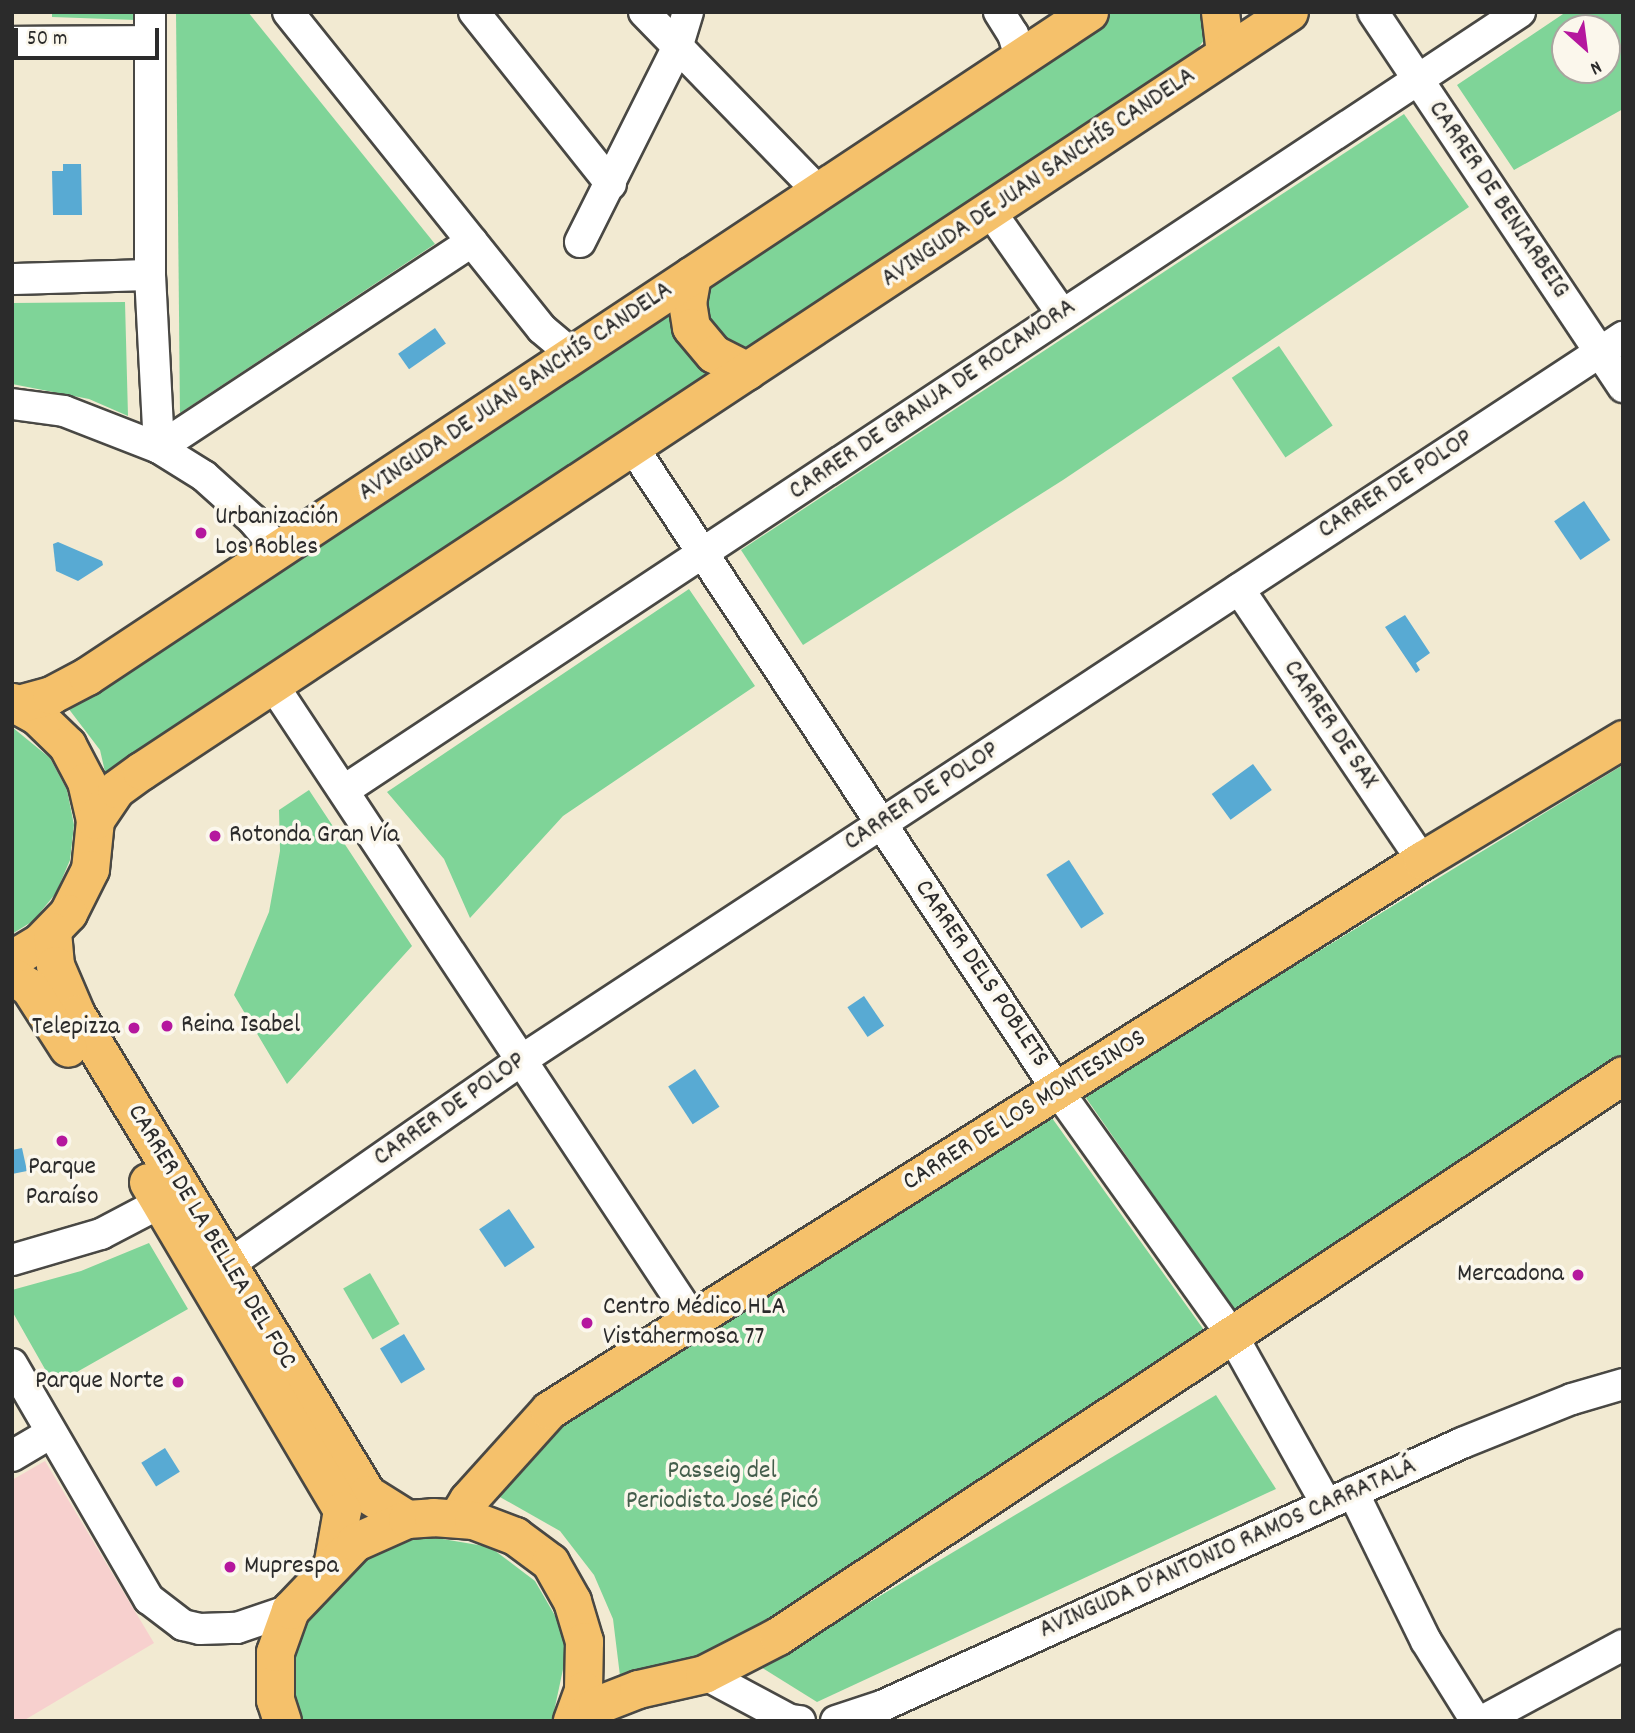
<!DOCTYPE html>
<html>
<head>
<meta charset="utf-8">
<style>
	body { margin:0 }
	#map { position:relative; width:1635px; height:1733px; overflow:hidden; background:#f2ead2; font-family:Dekko,sans-serif }
	div>[style] { position:absolute }
	.built>* { inset:0; background:#f7d0ce }
	.green>* { inset:0; background:#7fd498; transform-origin:0 0 }
	.water>* { inset:0; background:#58aad3; transform-origin:0 0 }
	.roads { filter:drop-shadow(2px 0 #494844) drop-shadow(-2px 0 #494844) drop-shadow(0 2px #494844) drop-shadow(0 -2px #494844) }
	.minor>* { height:30px; margin:-15px; padding:0 15px; transform-origin:15px; border-radius:15px; background:#fff }
	.major>* { height:37px; margin:-18.5px; padding:0 18.5px; transform-origin:18.5px; border-radius:18.5px; background:#f5c16b }
	.dots>* { width:19px; height:19px; translate:-50% -50%; box-sizing:border-box; border:4px solid #fbf7ec; border-radius:50% }
	span { translate:-50% -50%; white-space:nowrap; text-align:center; line-height:1.15; -webkit-text-stroke:7px #fbf7ec; paint-order:stroke }
	.street-label { font-size:26px; color:#2b2b2b }
	.poi-label { font-size:26px; color:#2b2b2b }
	.left { translate:0 -50%; text-align:left }
	.right { translate:-100% -50%; text-align:right }
	.park-label { font-size:26px; color:#445e4c }
	.frame { position:absolute; inset:0; border:14px solid #2b2b2b; pointer-events:none }
	.north { position:absolute; left:1551px; top:14px; width:70px; height:70px; box-sizing:border-box; background:#fbf7ec; border:2px solid #a8a59f; border-radius:50%; rotate:152deg; font-size:19px; font-weight:700; line-height:28px; text-align:center; color:#2b2b2b }
	.north::after { content:''; display:block; margin:auto; width:24px; height:32px; background:#b5179e; clip-path:polygon(50% 0,100% 100%,50% 72%,0 100%) }
	.scale { position:absolute; left:14px; top:28px; width:145px; height:32px; box-sizing:border-box; border:4px solid #2b2b2b; border-top:0; padding-left:9px; font-size:21px; line-height:24px; white-space:nowrap; color:#2b2b2b; -webkit-text-stroke:5px #fbf7ec; paint-order:stroke }
</style>
</head>
<body>
<div id="map">
	<div class="built">
		<div style="clip-path:polygon(45px 1461px,154px 1643px,23px 1721px,12px 1721px,12px 1480px)"></div>
	</div>
	<div class="green">
		<div style="clip-path:polygon(52px 12px,136px 12px,136px 20px,52px 17px)"></div>
		<div style="clip-path:polygon(176px 12px,248px 12px,435px 244px,180px 413px)"></div>
		<div style="clip-path:polygon(1110px 12px,1202px 12px,1204px 40px,1191px 58px,757px 348px,730px 346px,711px 334px,703px 294px,713px 276px)"></div>
		<div style="clip-path:polygon(evenodd,1566px 12px,1623px 12px,1623px 109px,1514px 170px,1457px 85px,1566px 12px,1565px 28px,1607px 28px,1607px 70px,1565px 70px,1565px 28px)"></div>
		<div style="clip-path:polygon(1404px 114px,1469px 207px,1063px 480px,803px 645px,741px 550px)"></div>
		<div style="clip-path:polygon(125px 302px,128px 416px,89px 399px,12px 384px,12px 303px)"></div>
		<div style="clip-path:polygon(673px 303px,715px 372px,106px 776px,100px 750px,65px 704px)"></div>
		<div style="left:1279px;top:346px;width:96px;height:57px;rotate:56deg"></div>
		<div style="clip-path:polygon(689px 589px,755px 686px,563px 816px,470px 918px,444px 859px,387px 792px)"></div>
		<div style="clip-path:polygon(12px 727px,50px 758px,67px 790px,74px 825px,70px 860px,56px 893px,33px 921px,12px 934px)"></div>
		<div style="clip-path:polygon(1623px 765px,1623px 1060px,1238px 1316px,1084px 1095px)"></div>
		<div style="clip-path:polygon(309px 790px,412px 946px,287px 1084px,234px 995px,269px 912px,280px 851px,279px 810px)"></div>
		<div style="clip-path:polygon(1052px 1118px,1204px 1330px,1164px 1367px,783px 1620px,705px 1657px,620px 1676px,613px 1619px,594px 1575px,560px 1531px,491px 1492px,564px 1412px)"></div>
		<div style="clip-path:polygon(149px 1243px,188px 1309px,54px 1385px,12px 1311px,12px 1290px,81px 1271px)"></div>
		<div style="left:370px;top:1273px;width:59px;height:31px;rotate:60deg"></div>
		<div style="clip-path:polygon(1216px 1395px,1276px 1489px,817px 1702px,761px 1667px)"></div>
		<div style="clip-path:polygon(425px 1536px,490px 1547px,535px 1581px,561px 1626px,566px 1655px,552px 1721px,300px 1721px,292px 1699px,293px 1651px,317px 1601px,379px 1551px)"></div>
	</div>
	<div class="water">
		<div style="clip-path:polygon(63px 164px,81px 164px,82px 215px,53px 215px,52px 171px,63px 171px)"></div>
		<div style="left:435px;top:328px;width:19px;height:45px;rotate:55deg"></div>
		<div style="left:1584px;top:501px;width:47px;height:36px;rotate:56deg"></div>
		<div style="clip-path:polygon(58px 542px,102px 561px,103px 565px,78px 581px,56px 571px,53px 544px)"></div>
		<div style="clip-path:polygon(1405px 615px,1430px 653px,1416px 663px,1420px 670px,1416px 673px,1385px 627px)"></div>
		<div style="left:1253px;top:764px;width:32px;height:51px;rotate:54deg"></div>
		<div style="left:1069px;top:860px;width:64px;height:27px;rotate:57deg"></div>
		<div style="left:864px;top:996px;width:36px;height:20px;rotate:56deg"></div>
		<div style="left:695px;top:1069px;width:45px;height:32px;rotate:57deg"></div>
		<div style="clip-path:polygon(22px 1148px,27px 1171px,12px 1174px,12px 1150px)"></div>
		<div style="left:509px;top:1209px;width:46px;height:36px;rotate:56deg"></div>
		<div style="left:404px;top:1334px;width:41px;height:28px;rotate:59deg"></div>
		<div style="left:165px;top:1448px;width:28px;height:28px;rotate:58deg"></div>
	</div>
	<div class="roads">
		<div class="minor">
			<div style="left:150px;top:12px;width:263px;rotate:90deg"></div>
			<div style="left:150px;top:275px;width:173px;rotate:87deg"></div>
			<div style="left:159px;top:448px;width:375px;rotate:-33.4deg"></div>
			<div style="left:288px;top:12px;width:406px;rotate:51.3deg"></div>
			<div style="left:542px;top:329px;width:40px;rotate:40deg"></div>
			<div style="left:474px;top:12px;width:220px;rotate:51.5deg"></div>
			<div style="left:644px;top:12px;width:250px;rotate:45.8deg"></div>
			<div style="left:999px;top:12px;width:26px;rotate:58deg"></div>
			<div style="left:1013px;top:34px;width:24px;rotate:73deg"></div>
			<div style="left:1373px;top:12px;width:451px;rotate:56.3deg"></div>
			<div style="left:12px;top:42px;width:138px;rotate:-0.4deg"></div>
			<div style="left:990px;top:211px;width:126px;rotate:55deg"></div>
			<div style="left:580px;top:242px;width:217px;rotate:-63.4deg"></div>
			<div style="left:677px;top:48px;width:38px;rotate:-73deg"></div>
			<div style="left:12px;top:279px;width:138px;rotate:-1.7deg"></div>
			<div style="left:12px;top:404px;width:52px;rotate:7.7deg"></div>
			<div style="left:64px;top:411px;width:102px;rotate:21.3deg"></div>
			<div style="left:159px;top:448px;width:53px;rotate:31.9deg"></div>
			<div style="left:204px;top:476px;width:66px;rotate:41.9deg"></div>
			<div style="left:253px;top:520px;width:39px;rotate:50deg"></div>
			<div style="left:632px;top:446px;width:773px;rotate:56.56deg"></div>
			<div style="left:1058px;top:1091px;width:300px;rotate:54.5deg"></div>
			<div style="left:1232px;top:1335px;width:193px;rotate:60.8deg"></div>
			<div style="left:1239px;top:589px;width:327px;rotate:56deg"></div>
			<div style="left:273px;top:685px;width:759px;rotate:56.5deg"></div>
			<div style="left:346px;top:789px;width:1408px;rotate:-33.5deg"></div>
			<div style="left:12px;top:1260px;width:93px;rotate:-16.3deg"></div>
			<div style="left:101px;top:1234px;width:67px;rotate:-27.7deg"></div>
			<div style="left:228px;top:1265px;width:360px;rotate:-34.9deg"></div>
			<div style="left:523px;top:1059px;width:1316px;rotate:-33.28deg"></div>
			<div style="left:12px;top:1364px;width:272px;rotate:59.8deg"></div>
			<div style="left:149px;top:1599px;width:43px;rotate:37.4deg"></div>
			<div style="left:183px;top:1625px;width:17px;rotate:13deg"></div>
			<div style="left:200px;top:1629px;width:37px;rotate:-2deg"></div>
			<div style="left:237px;top:1628px;width:56px;rotate:-18.8deg"></div>
			<div style="left:12px;top:1456px;width:45px;rotate:-30.5deg"></div>
			<div style="left:1353px;top:1492px;width:166px;rotate:63.9deg"></div>
			<div style="left:1426px;top:1641px;width:94px;rotate:58deg"></div>
			<div style="left:704px;top:1674px;width:98px;rotate:28.1deg"></div>
			<div style="left:790px;top:1720px;width:10px;rotate:6deg"></div>
			<div style="left:836px;top:1721px;width:51px;rotate:-18.4deg"></div>
			<div style="left:884px;top:1705px;width:635px;rotate:-24.38deg"></div>
			<div style="left:1462px;top:1443px;width:118px;rotate:-21.8deg"></div>
			<div style="left:1572px;top:1399px;width:53px;rotate:-16.4deg"></div>
			<div style="left:1482px;top:1721px;width:160px;rotate:-28.3deg"></div>
		</div>
		<div class="major">
			<div style="left:1220px;top:12px;width:41px;rotate:83deg"></div>
			<div style="left:692px;top:275px;width:27px;rotate:100deg"></div>
			<div style="left:687px;top:302px;width:25px;rotate:81deg"></div>
			<div style="left:691px;top:327px;width:35px;rotate:50deg"></div>
			<div style="left:714px;top:354px;width:37px;rotate:27deg"></div>
			<div style="left:12px;top:702px;width:29px;rotate:29deg"></div>
			<div style="left:37px;top:716px;width:42px;rotate:44deg"></div>
			<div style="left:67px;top:745px;width:41px;rotate:62.2deg"></div>
			<div style="left:86px;top:781px;width:40px;rotate:77deg"></div>
			<div style="left:95px;top:820px;width:49px;rotate:95.8deg"></div>
			<div style="left:90px;top:869px;width:49px;rotate:116.6deg"></div>
			<div style="left:68px;top:913px;width:40px;rotate:134deg"></div>
			<div style="left:40px;top:942px;width:33px;rotate:149deg"></div>
			<div style="left:18px;top:704px;width:34px;rotate:-15deg"></div>
			<div style="left:51px;top:695px;width:41px;rotate:-27.8deg"></div>
			<div style="left:87px;top:676px;width:1202px;rotate:-33.53deg"></div>
			<div style="left:95px;top:820px;width:37px;rotate:-56deg"></div>
			<div style="left:116px;top:789px;width:31px;rotate:-36deg"></div>
			<div style="left:141px;top:771px;width:1376px;rotate:-33.47deg"></div>
			<div style="left:52px;top:931px;width:34px;rotate:85deg"></div>
			<div style="left:55px;top:965px;width:53px;rotate:66.8deg"></div>
			<div style="left:76px;top:1014px;width:561px;rotate:58.77deg"></div>
			<div style="left:367px;top:1494px;width:47px;rotate:32deg"></div>
			<div style="left:12px;top:976px;width:20px;rotate:33deg"></div>
			<div style="left:29px;top:987px;width:72px;rotate:57.4deg"></div>
			<div style="left:148px;top:1182px;width:381px;rotate:59.4deg"></div>
			<div style="left:342px;top:1510px;width:52px;rotate:100deg"></div>
			<div style="left:457px;top:1518px;width:21px;rotate:-59deg"></div>
			<div style="left:468px;top:1500px;width:121px;rotate:-48deg"></div>
			<div style="left:549px;top:1410px;width:1032px;rotate:-32.21deg"></div>
			<div style="left:1422px;top:860px;width:235px;rotate:-31deg"></div>
			<div style="left:282px;top:1721px;width:22px;rotate:-108deg"></div>
			<div style="left:275px;top:1700px;width:48px;rotate:-90deg"></div>
			<div style="left:275px;top:1652px;width:45px;rotate:-70.3deg"></div>
			<div style="left:290px;top:1610px;width:94px;rotate:-46.3deg"></div>
			<div style="left:355px;top:1542px;width:57px;rotate:-23.9deg"></div>
			<div style="left:407px;top:1519px;width:26px;rotate:-4deg"></div>
			<div style="left:433px;top:1517px;width:40px;rotate:4.3deg"></div>
			<div style="left:473px;top:1520px;width:45px;rotate:20.9deg"></div>
			<div style="left:515px;top:1536px;width:44px;rotate:36.6deg"></div>
			<div style="left:550px;top:1562px;width:45px;rotate:60.6deg"></div>
			<div style="left:572px;top:1601px;width:42px;rotate:73.3deg"></div>
			<div style="left:584px;top:1641px;width:49px;rotate:91.2deg"></div>
			<div style="left:583px;top:1690px;width:33px;rotate:110deg"></div>
			<div style="left:575px;top:1721px;width:27px;rotate:-36deg"></div>
			<div style="left:597px;top:1705px;width:44px;rotate:-21.3deg"></div>
			<div style="left:638px;top:1689px;width:68px;rotate:-12.8deg"></div>
			<div style="left:704px;top:1674px;width:83px;rotate:-27.2deg"></div>
			<div style="left:778px;top:1636px;width:1014px;rotate:-33.58deg"></div>
		</div>
	</div>
	<div class="dots">
		<div style="left:201px;top:533px;background:#b5179e"></div>
		<div style="left:215px;top:836px;background:#b5179e"></div>
		<div style="left:167px;top:1026px;background:#b5179e"></div>
		<div style="left:134px;top:1028px;background:#b5179e"></div>
		<div style="left:62px;top:1141px;background:#b5179e"></div>
		<div style="left:1578px;top:1275px;background:#b5179e"></div>
		<div style="left:587px;top:1323px;background:#b5179e"></div>
		<div style="left:178px;top:1382px;background:#b5179e"></div>
		<div style="left:230px;top:1567px;background:#b5179e"></div>
	</div>
	<div class="street-label">
		<span style="left:1039px;top:178px;rotate:-34deg">AVINGUDA DE JUAN SANCHÍS CANDELA</span>
		<span style="left:1498px;top:200px;rotate:56deg">CARRER DE BENIARBEIG</span>
		<span style="left:516px;top:392px;rotate:-34deg">AVINGUDA DE JUAN SANCHÍS CANDELA</span>
		<span style="left:933px;top:400px;rotate:-34deg">CARRER DE GRANJA DE ROCAMORA</span>
		<span style="left:1396px;top:485px;rotate:-33deg">CARRER DE POLOP</span>
		<span style="left:1330px;top:725px;rotate:56deg">CARRER DE SAX</span>
		<span style="left:922px;top:797px;rotate:-33deg">CARRER DE POLOP</span>
		<span style="left:981px;top:974px;rotate:56deg">CARRER DELS POBLETS</span>
		<span style="left:450px;top:1110px;rotate:-35deg">CARRER DE POLOP</span>
		<span style="left:1025px;top:1111px;rotate:-32deg">CARRER DE LOS MONTESINOS</span>
		<span style="left:211px;top:1237px;rotate:59deg">CARRER DE LA BELLEA DEL FOC</span>
		<span style="left:1228px;top:1549px;rotate:-24deg">AVINGUDA D'ANTONIO RAMOS CARRATALÁ</span>
	</div>
	<div class="poi-label">
		<span class="left" style="left:215px;top:533px">Urbanización<br>Los Robles</span>
		<span class="left" style="left:229px;top:836px">Rotonda Gran Vía</span>
		<span class="left" style="left:181px;top:1026px">Reina Isabel</span>
		<span class="right" style="left:120px;top:1028px">Telepizza</span>
		<span style="left:62px;top:1183px">Parque<br>Paraíso</span>
		<span class="right" style="left:1564px;top:1275px">Mercadona</span>
		<span class="left" style="left:603px;top:1323px">Centro Médico HLA<br>Vistahermosa 77</span>
		<span class="right" style="left:164px;top:1382px">Parque Norte</span>
		<span class="left" style="left:244px;top:1567px">Muprespa</span>
	</div>
	<div class="park-label">
		<span style="left:722px;top:1487px">Passeig del<br>Periodista José Picó</span>
	</div>
	<div class="frame"></div>
	<div class="north">N</div>
	<div class="scale">50 m</div>
</div>
</body>
</html>
